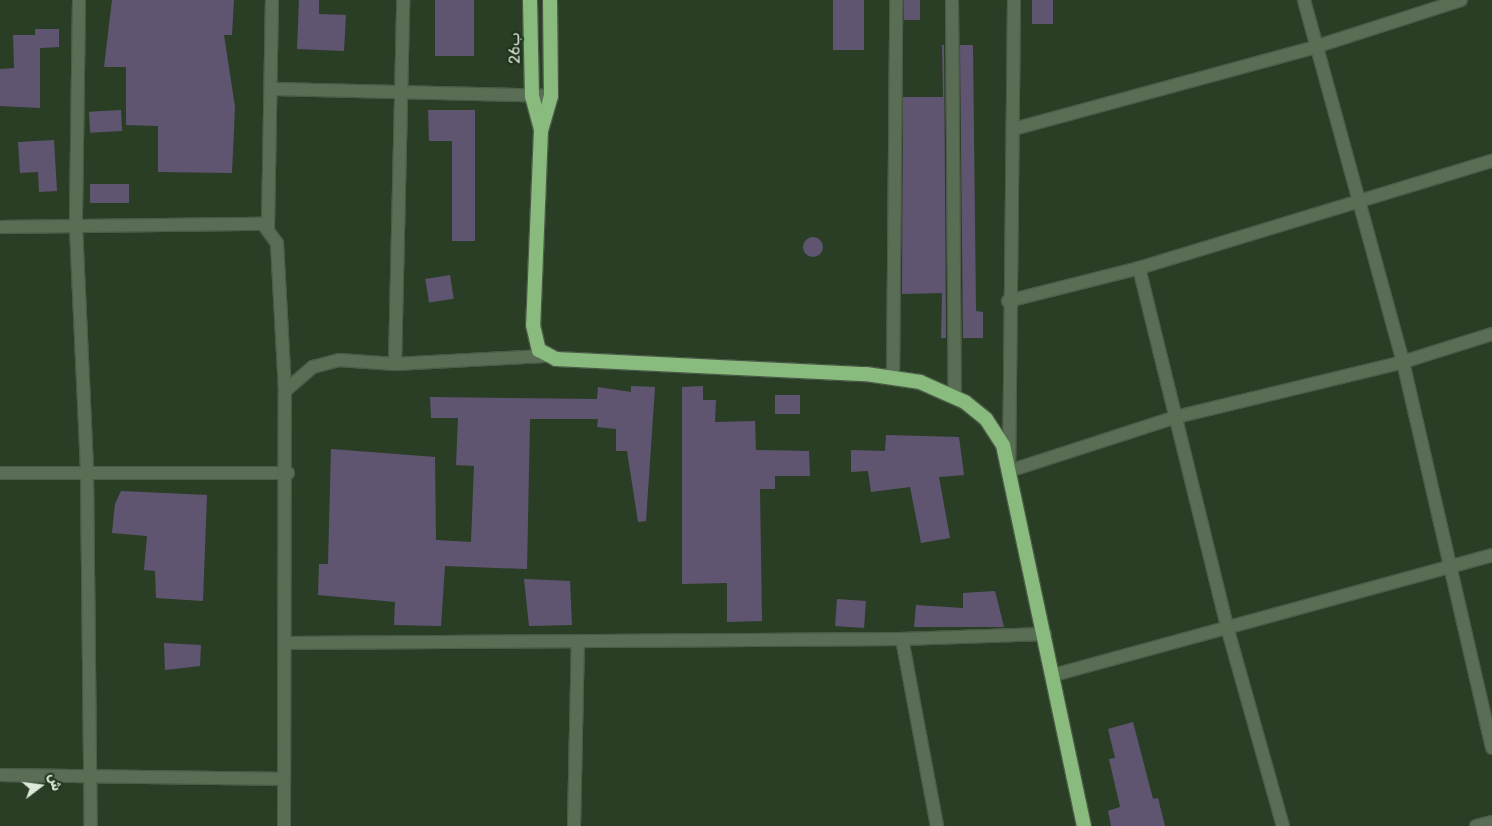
<!DOCTYPE html>
<html>
<head>
<meta charset="utf-8">
<style>
	body { margin:0 }
	#map { position:relative; width:1492px; height:826px; overflow:hidden; background:#2a3e26; font-family:Rubik,"Noto Naskh Arabic",sans-serif }
	div>[style] { position:absolute }
	.building>* { inset:0; background:#605571; transform-origin:0 0 }
	.round { border-radius:50% }
	.roads { filter:drop-shadow(1px 0 #4b5b47) drop-shadow(-1px 0 #4b5b47) drop-shadow(0 1px #4b5b47) drop-shadow(0 -1px #4b5b47) }
	.minor>* { height:12px; margin:-6px; padding:0 6px; transform-origin:6px; border-radius:6px; background:#596e55 }
	.tertiary>* { height:12px; margin:-6px; padding:0 6px; transform-origin:6px; border-radius:6px; background:#596e55 }
	.trunk>* { height:14px; margin:-7px; padding:0 7px; transform-origin:7px; border-radius:7px; background:#89ba7e }
	span { translate:-50% -50%; white-space:nowrap; text-align:center; line-height:1.15; -webkit-text-stroke:4.5px #20331c; paint-order:stroke }
	.street-label { font-size:15px; color:#dde9da }
	.north { position:absolute; left:15px; top:761px; width:50px; height:50px; -webkit-text-stroke:4px #20331c; paint-order:stroke; rotate:75deg; font-size:14px; font-weight:700; line-height:20px; text-align:center; color:#dde9da }
	.north::after { content:''; display:block; margin:auto; width:18px; height:22px; background:#dde9da; clip-path:polygon(50% 0,100% 100%,50% 72%,0 100%) }
</style>
</head>
<body>
<div id="map">
	<div class="building">
		<div style="clip-path:polygon(112px 0,234px 0,232px 35px,224px 35px,235px 107px,232px 173px,158px 172px,158px 126px,126px 125px,126px 67px,104px 67px)"></div>
		<div style="clip-path:polygon(299px 0,319px 0,319px 14px,346px 15px,344px 51px,297px 49px)"></div>
		<div style="left:435px;top:0;width:39px;height:56px"></div>
		<div style="left:833px;top:0;width:31px;height:50px"></div>
		<div style="left:904px;top:0;width:16px;height:20px"></div>
		<div style="left:1032px;top:0;width:21px;height:24px"></div>
		<div style="clip-path:polygon(35px 29px,59px 29px,59px 47px,40px 48px,40px 108px,0 106px,0 69px,14px 68px,13px 35px,35px 35px)"></div>
		<div style="clip-path:polygon(942px 45px,944px 45px,946px 338px,941px 338px,942px 293px,902px 294px,903px 97px,943px 97px)"></div>
		<div style="clip-path:polygon(960px 45px,973px 45px,976px 311px,983px 312px,983px 338px,963px 338px)"></div>
		<div style="left:121px;top:110px;width:21px;height:32px;rotate:87deg"></div>
		<div style="clip-path:polygon(428px 110px,475px 110px,475px 241px,452px 241px,452px 141px,429px 141px)"></div>
		<div style="clip-path:polygon(54px 140px,57px 191px,39px 192px,38px 172px,20px 173px,18px 142px)"></div>
		<div style="left:90px;top:184px;width:39px;height:19px"></div>
		<div class="round" style="left:803px;top:237px;width:20px;height:20px"></div>
		<div style="left:450px;top:275px;width:24px;height:25px;rotate:81deg"></div>
		<div style="clip-path:polygon(631px 386px,655px 387px,646px 521px,638px 522px,627px 451px,616px 451px,616px 429px,597px 427px,598px 419px,530px 419px,527px 569px,445px 566px,441px 626px,394px 625px,395px 602px,318px 595px,319px 564px,328px 564px,331px 449px,435px 457px,436px 540px,471px 542px,474px 466px,456px 465px,458px 418px,431px 418px,430px 397px,597px 399px,598px 387px,631px 392px)"></div>
		<div style="clip-path:polygon(703px 386px,703px 400px,716px 400px,715px 422px,755px 421px,756px 450px,809px 451px,810px 476px,775px 476px,775px 489px,760px 489px,762px 621px,727px 622px,727px 583px,682px 584px,682px 387px)"></div>
		<div style="left:775px;top:395px;width:25px;height:19px"></div>
		<div style="clip-path:polygon(886px 435px,959px 437px,964px 475px,939px 477px,950px 538px,921px 543px,910px 487px,871px 492px,868px 471px,851px 472px,851px 450px,885px 451px)"></div>
		<div style="clip-path:polygon(121px 491px,207px 495px,203px 601px,156px 598px,155px 571px,144px 570px,147px 536px,112px 533px,115px 504px)"></div>
		<div style="clip-path:polygon(524px 579px,570px 581px,572px 625px,529px 626px)"></div>
		<div style="clip-path:polygon(995px 591px,1004px 627px,914px 627px,916px 605px,963px 608px,963px 593px)"></div>
		<div style="left:837px;top:599px;width:29px;height:27px;rotate:4deg"></div>
		<div style="clip-path:polygon(164px 643px,201px 645px,200px 666px,165px 670px)"></div>
		<div style="clip-path:polygon(1133px 722px,1153px 799px,1158px 798px,1165px 826px,1111px 826px,1108px 811px,1120px 807px,1109px 759px,1115px 758px,1108px 729px)"></div>
	</div>
	<div class="roads">
		<div class="minor">
			<div style="left:79px;top:0;width:227px;rotate:90.8deg"></div>
			<div style="left:76px;top:227px;width:246px;rotate:87.4deg"></div>
			<div style="left:87px;top:473px;width:353px;rotate:89.4deg"></div>
			<div style="left:952px;top:0;width:396px;rotate:89.6deg"></div>
			<div style="left:1014px;top:0;width:471px;rotate:90.6deg"></div>
			<div style="left:1009px;top:471px;width:176px;rotate:-17.9deg"></div>
			<div style="left:1176px;top:417px;width:234px;rotate:-13.6deg"></div>
			<div style="left:1403px;top:362px;width:93px;rotate:-17.5deg"></div>
			<div style="left:1304px;top:0;width:375px;rotate:74.7deg"></div>
			<div style="left:1403px;top:362px;width:396px;rotate:77deg"></div>
			<div style="left:271px;top:89px;width:280px;rotate:1.4deg"></div>
			<div style="left:1014px;top:129px;width:312px;rotate:-15.2deg"></div>
			<div style="left:1315px;top:47px;width:153px;rotate:-17.8deg"></div>
			<div style="left:268px;top:227px;width:227px;rotate:-89deg"></div>
			<div style="left:1139px;top:268px;width:370px;rotate:76.2deg"></div>
			<div style="left:1227px;top:627px;width:207px;rotate:74.3deg"></div>
			<div style="left:1008px;top:301px;width:135px;rotate:-14.1deg"></div>
			<div style="left:1139px;top:268px;width:369px;rotate:-16.9deg"></div>
			<div style="left:395px;top:364px;width:364px;rotate:-88.7deg"></div>
			<div style="left:893px;top:378px;width:378px;rotate:-89.5deg"></div>
			<div style="left:0;top:473px;width:288px"></div>
			<div style="left:902px;top:639px;width:190px;rotate:79.4deg"></div>
			<div style="left:286px;top:643px;width:616px;rotate:-0.37deg"></div>
			<div style="left:902px;top:639px;width:143px;rotate:-2deg"></div>
			<div style="left:1054px;top:675px;width:454px;rotate:-15.3deg"></div>
			<div style="left:0;top:775px;width:284px;rotate:0.8deg"></div>
			<div style="left:574px;top:826px;width:185px;rotate:-88.8deg"></div>
			<div style="left:1476px;top:826px;width:16px;rotate:-14deg"></div>
		</div>
		<div class="tertiary">
			<div style="left:0;top:227px;width:263px;rotate:-0.7deg"></div>
			<div style="left:263px;top:224px;width:24px;rotate:54deg"></div>
			<div style="left:277px;top:243px;width:148px;rotate:86.9deg"></div>
			<div style="left:284px;top:826px;width:435px;rotate:-89.9deg"></div>
			<div style="left:285px;top:391px;width:37px;rotate:-41deg"></div>
			<div style="left:313px;top:367px;width:27px;rotate:-15deg"></div>
			<div style="left:339px;top:360px;width:56px;rotate:4.1deg"></div>
			<div style="left:395px;top:364px;width:149px;rotate:-3.1deg"></div>
		</div>
		<div class="trunk">
			<div style="left:530px;top:0;width:96px;rotate:88.8deg"></div>
			<div style="left:532px;top:96px;width:35px;rotate:75deg"></div>
			<div style="left:550px;top:0;width:96px;rotate:89.4deg"></div>
			<div style="left:551px;top:96px;width:35px;rotate:106deg"></div>
			<div style="left:541px;top:130px;width:195px;rotate:92.3deg"></div>
			<div style="left:533px;top:325px;width:26px;rotate:77deg"></div>
			<div style="left:539px;top:350px;width:19px;rotate:28deg"></div>
			<div style="left:556px;top:359px;width:310px;rotate:2.8deg"></div>
			<div style="left:866px;top:374px;width:55px;rotate:8.4deg"></div>
			<div style="left:920px;top:382px;width:49px;rotate:24deg"></div>
			<div style="left:965px;top:402px;width:27px;rotate:39deg"></div>
			<div style="left:986px;top:419px;width:31px;rotate:57deg"></div>
			<div style="left:1003px;top:445px;width:390px;rotate:78deg"></div>
		</div>
	</div>
	<div class="street-label">
		<span style="left:515px;top:48px;rotate:-91deg">26ب</span>
	</div>
	<div class="north">ش</div>
</div>
</body>
</html>
